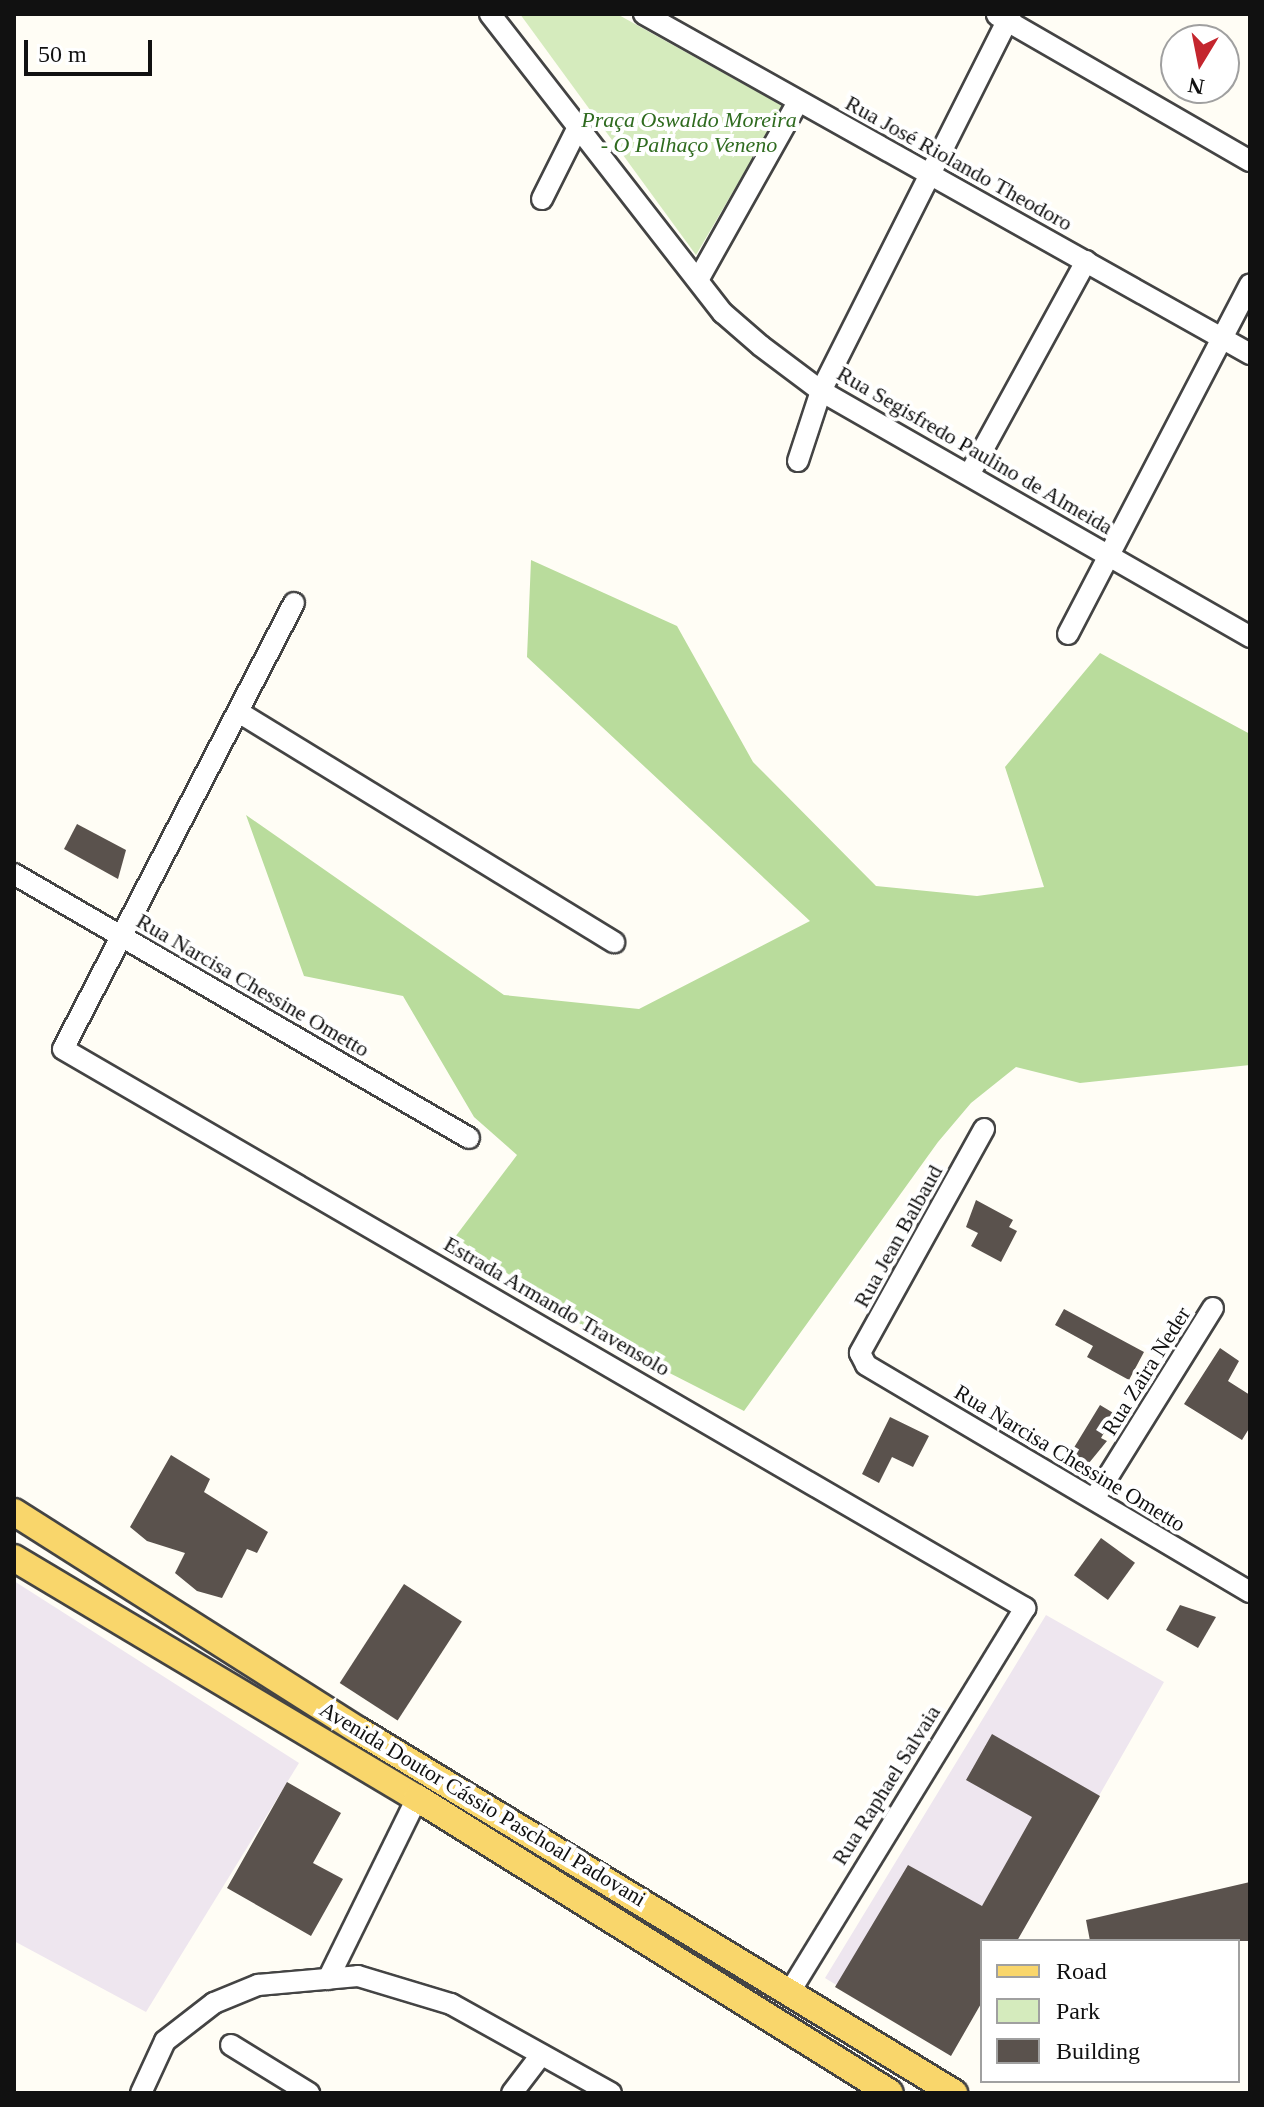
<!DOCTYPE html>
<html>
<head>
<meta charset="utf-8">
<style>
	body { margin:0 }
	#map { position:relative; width:1264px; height:2107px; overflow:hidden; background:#fffdf5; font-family:Georgia,serif }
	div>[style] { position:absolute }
	.industrial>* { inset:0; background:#eee6ef }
	.green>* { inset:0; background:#d5ebbd }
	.forest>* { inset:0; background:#b9dc9c }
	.building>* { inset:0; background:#5a524d; transform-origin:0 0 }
	.roads { filter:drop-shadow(2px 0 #444) drop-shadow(-2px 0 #444) drop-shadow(0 2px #444) drop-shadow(0 -2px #444) }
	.minor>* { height:20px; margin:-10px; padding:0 10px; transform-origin:10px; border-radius:10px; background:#fff }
	.major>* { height:26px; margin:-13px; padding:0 13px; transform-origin:13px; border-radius:13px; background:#f9d66b }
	span { translate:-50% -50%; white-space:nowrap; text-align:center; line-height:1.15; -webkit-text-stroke:8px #fff; paint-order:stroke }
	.park-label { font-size:22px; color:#2f6b1f; font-style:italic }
	.street-label { font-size:22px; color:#111 }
	.frame { position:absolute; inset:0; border:16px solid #111; pointer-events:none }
	.legend { position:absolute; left:980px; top:1939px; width:260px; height:144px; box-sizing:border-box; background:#fff; border:2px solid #a0a0a0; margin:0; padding:10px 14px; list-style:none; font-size:24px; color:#111 }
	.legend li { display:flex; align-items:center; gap:16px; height:40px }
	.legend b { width:40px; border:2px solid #a0a0a0 }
	.north { position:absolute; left:1160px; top:24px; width:80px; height:80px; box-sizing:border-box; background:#fff; border:2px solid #a0a0a0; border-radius:50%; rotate:190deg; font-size:22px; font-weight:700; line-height:32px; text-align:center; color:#111 }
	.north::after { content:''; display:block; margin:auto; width:28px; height:36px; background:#c4262e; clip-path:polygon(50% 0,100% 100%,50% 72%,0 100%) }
	.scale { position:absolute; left:24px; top:40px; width:128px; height:36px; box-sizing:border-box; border:4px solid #111; border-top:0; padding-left:10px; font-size:24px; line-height:28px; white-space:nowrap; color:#111; -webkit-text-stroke:6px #fff; paint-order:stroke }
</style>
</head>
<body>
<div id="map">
	<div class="industrial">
		<div style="clip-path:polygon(14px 1581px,299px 1763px,146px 2012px,14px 1941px)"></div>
		<div style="clip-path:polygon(1046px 1615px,1164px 1682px,1016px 1941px,982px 1941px,951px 2056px,825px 1978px)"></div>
	</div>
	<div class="green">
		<div style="clip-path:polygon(520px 14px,617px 14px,783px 106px,696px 255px)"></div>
	</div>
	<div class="forest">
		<div style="clip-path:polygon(531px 560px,677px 626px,753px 762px,876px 886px,977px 896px,1044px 887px,1005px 767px,1100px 653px,1250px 734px,1250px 1065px,1080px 1083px,1016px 1067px,971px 1103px,938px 1142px,744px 1411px,599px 1337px,455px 1237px,517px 1155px,474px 1117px,403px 996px,304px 976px,246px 815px,504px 995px,639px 1009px,810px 921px,527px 657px)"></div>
	</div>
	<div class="building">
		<div style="clip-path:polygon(77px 824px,126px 850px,118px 879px,64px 849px)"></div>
		<div style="clip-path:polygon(976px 1200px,1013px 1220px,1009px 1227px,1017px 1231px,1001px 1262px,971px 1246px,978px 1233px,966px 1227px)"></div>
		<div style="clip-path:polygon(1064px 1309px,1144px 1352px,1129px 1380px,1087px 1357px,1093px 1346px,1055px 1325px)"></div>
		<div style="clip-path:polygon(1220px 1348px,1239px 1361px,1228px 1381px,1250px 1395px,1250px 1427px,1242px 1440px,1184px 1404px)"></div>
		<div style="clip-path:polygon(1100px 1405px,1115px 1414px,1101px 1438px,1107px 1441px,1084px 1469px,1067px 1459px)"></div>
		<div style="clip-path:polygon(890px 1417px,929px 1436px,913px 1467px,892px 1457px,879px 1483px,862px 1474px)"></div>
		<div style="clip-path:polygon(171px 1455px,210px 1479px,204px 1492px,268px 1532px,257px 1553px,247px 1549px,222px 1598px,197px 1591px,175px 1573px,185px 1553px,147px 1541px,130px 1527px)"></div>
		<div style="left:1101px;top:1538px;width:42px;height:46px;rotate:36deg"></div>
		<div style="left:404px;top:1584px;width:69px;height:118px;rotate:33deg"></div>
		<div style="clip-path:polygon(1180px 1605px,1216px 1617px,1198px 1648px,1166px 1630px)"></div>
		<div style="clip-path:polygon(992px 1734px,1100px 1796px,1017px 1941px,982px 1941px,982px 2002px,951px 2056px,835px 1987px,908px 1865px,982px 1906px,1032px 1817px,966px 1780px)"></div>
		<div style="clip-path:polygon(287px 1782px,341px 1813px,313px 1863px,343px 1879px,311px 1936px,227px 1888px)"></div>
		<div style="clip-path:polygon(1250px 1882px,1250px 1941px,1090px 1941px,1086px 1920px)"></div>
	</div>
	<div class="roads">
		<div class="minor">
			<div style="left:490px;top:14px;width:379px;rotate:52.1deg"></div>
			<div style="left:723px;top:313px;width:50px;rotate:41deg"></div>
			<div style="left:761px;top:346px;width:75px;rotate:36.9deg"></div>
			<div style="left:821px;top:391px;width:495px;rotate:29.8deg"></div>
			<div style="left:644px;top:14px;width:695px;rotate:29.29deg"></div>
			<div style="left:997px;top:15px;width:292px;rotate:30deg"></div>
			<div style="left:542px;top:199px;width:76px;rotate:-63.4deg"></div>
			<div style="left:698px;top:280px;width:204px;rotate:-60.7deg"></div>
			<div style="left:798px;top:461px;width:74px;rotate:-71.8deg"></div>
			<div style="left:821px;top:391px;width:422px;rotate:-63.3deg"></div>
			<div style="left:969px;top:475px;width:244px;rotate:-61.3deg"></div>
			<div style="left:294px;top:603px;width:502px;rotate:117.38deg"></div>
			<div style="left:63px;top:1049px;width:1113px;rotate:30.16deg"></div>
			<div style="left:1025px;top:1608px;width:448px;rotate:121.5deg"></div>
			<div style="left:1068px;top:634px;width:394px;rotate:-62.5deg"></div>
			<div style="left:240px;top:713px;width:439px;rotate:31.5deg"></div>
			<div style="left:14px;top:874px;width:526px;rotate:30.12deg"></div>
			<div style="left:984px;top:1129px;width:256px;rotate:119deg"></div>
			<div style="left:860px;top:1353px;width:13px;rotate:63deg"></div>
			<div style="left:866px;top:1365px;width:446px;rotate:30.6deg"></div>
			<div style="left:1094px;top:1499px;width:225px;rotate:-58.1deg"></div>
			<div style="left:328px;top:1979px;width:202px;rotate:-63.8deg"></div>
			<div style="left:231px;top:2045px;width:92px;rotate:31.6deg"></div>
			<div style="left:141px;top:2093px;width:57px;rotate:-65.2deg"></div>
			<div style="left:165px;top:2041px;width:62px;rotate:-37.8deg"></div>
			<div style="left:214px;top:2003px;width:48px;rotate:-22.2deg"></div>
			<div style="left:258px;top:1985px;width:100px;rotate:-5.1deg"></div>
			<div style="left:358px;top:1976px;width:97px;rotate:16.8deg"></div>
			<div style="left:451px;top:2004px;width:183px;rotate:29.1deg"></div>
			<div style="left:512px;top:2093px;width:48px;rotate:-52.7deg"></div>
		</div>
		<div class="major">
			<div style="left:14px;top:1512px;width:407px;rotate:32.4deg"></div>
			<div style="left:358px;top:1730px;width:698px;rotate:31.34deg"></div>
			<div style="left:14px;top:1558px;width:469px;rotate:30.8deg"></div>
			<div style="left:417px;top:1798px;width:557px;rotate:31.95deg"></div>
		</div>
	</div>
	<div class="park-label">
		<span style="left:689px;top:132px">Praça Oswaldo Moreira<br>- O Palhaço Veneno</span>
	</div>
	<div class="street-label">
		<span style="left:959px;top:163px;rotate:29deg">Rua José Riolando Theodoro</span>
		<span style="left:975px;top:450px;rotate:30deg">Rua Segisfredo Paulino de Almeida</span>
		<span style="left:253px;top:985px;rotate:30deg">Rua Narcisa Chessine Ometto</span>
		<span style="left:898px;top:1236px;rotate:-61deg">Rua Jean Balbaud</span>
		<span style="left:557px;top:1306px;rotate:30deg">Estrada Armando Travensolo</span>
		<span style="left:1146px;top:1371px;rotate:-58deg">Rua Zaira Neder</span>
		<span style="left:1070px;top:1458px;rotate:31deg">Rua Narcisa Chessine Ometto</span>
		<span style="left:886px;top:1785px;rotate:-58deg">Rua Raphael Salvaia</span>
		<span style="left:483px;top:1804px;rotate:31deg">Avenida Doutor Cássio Paschoal Padovani</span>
	</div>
	<div class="frame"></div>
	<ul class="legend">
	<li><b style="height:10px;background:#f9d66b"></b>Road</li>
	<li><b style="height:22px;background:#d5ebbd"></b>Park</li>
	<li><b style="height:22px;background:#5a524d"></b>Building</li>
	</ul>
	<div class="north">N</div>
	<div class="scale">50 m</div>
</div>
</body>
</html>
